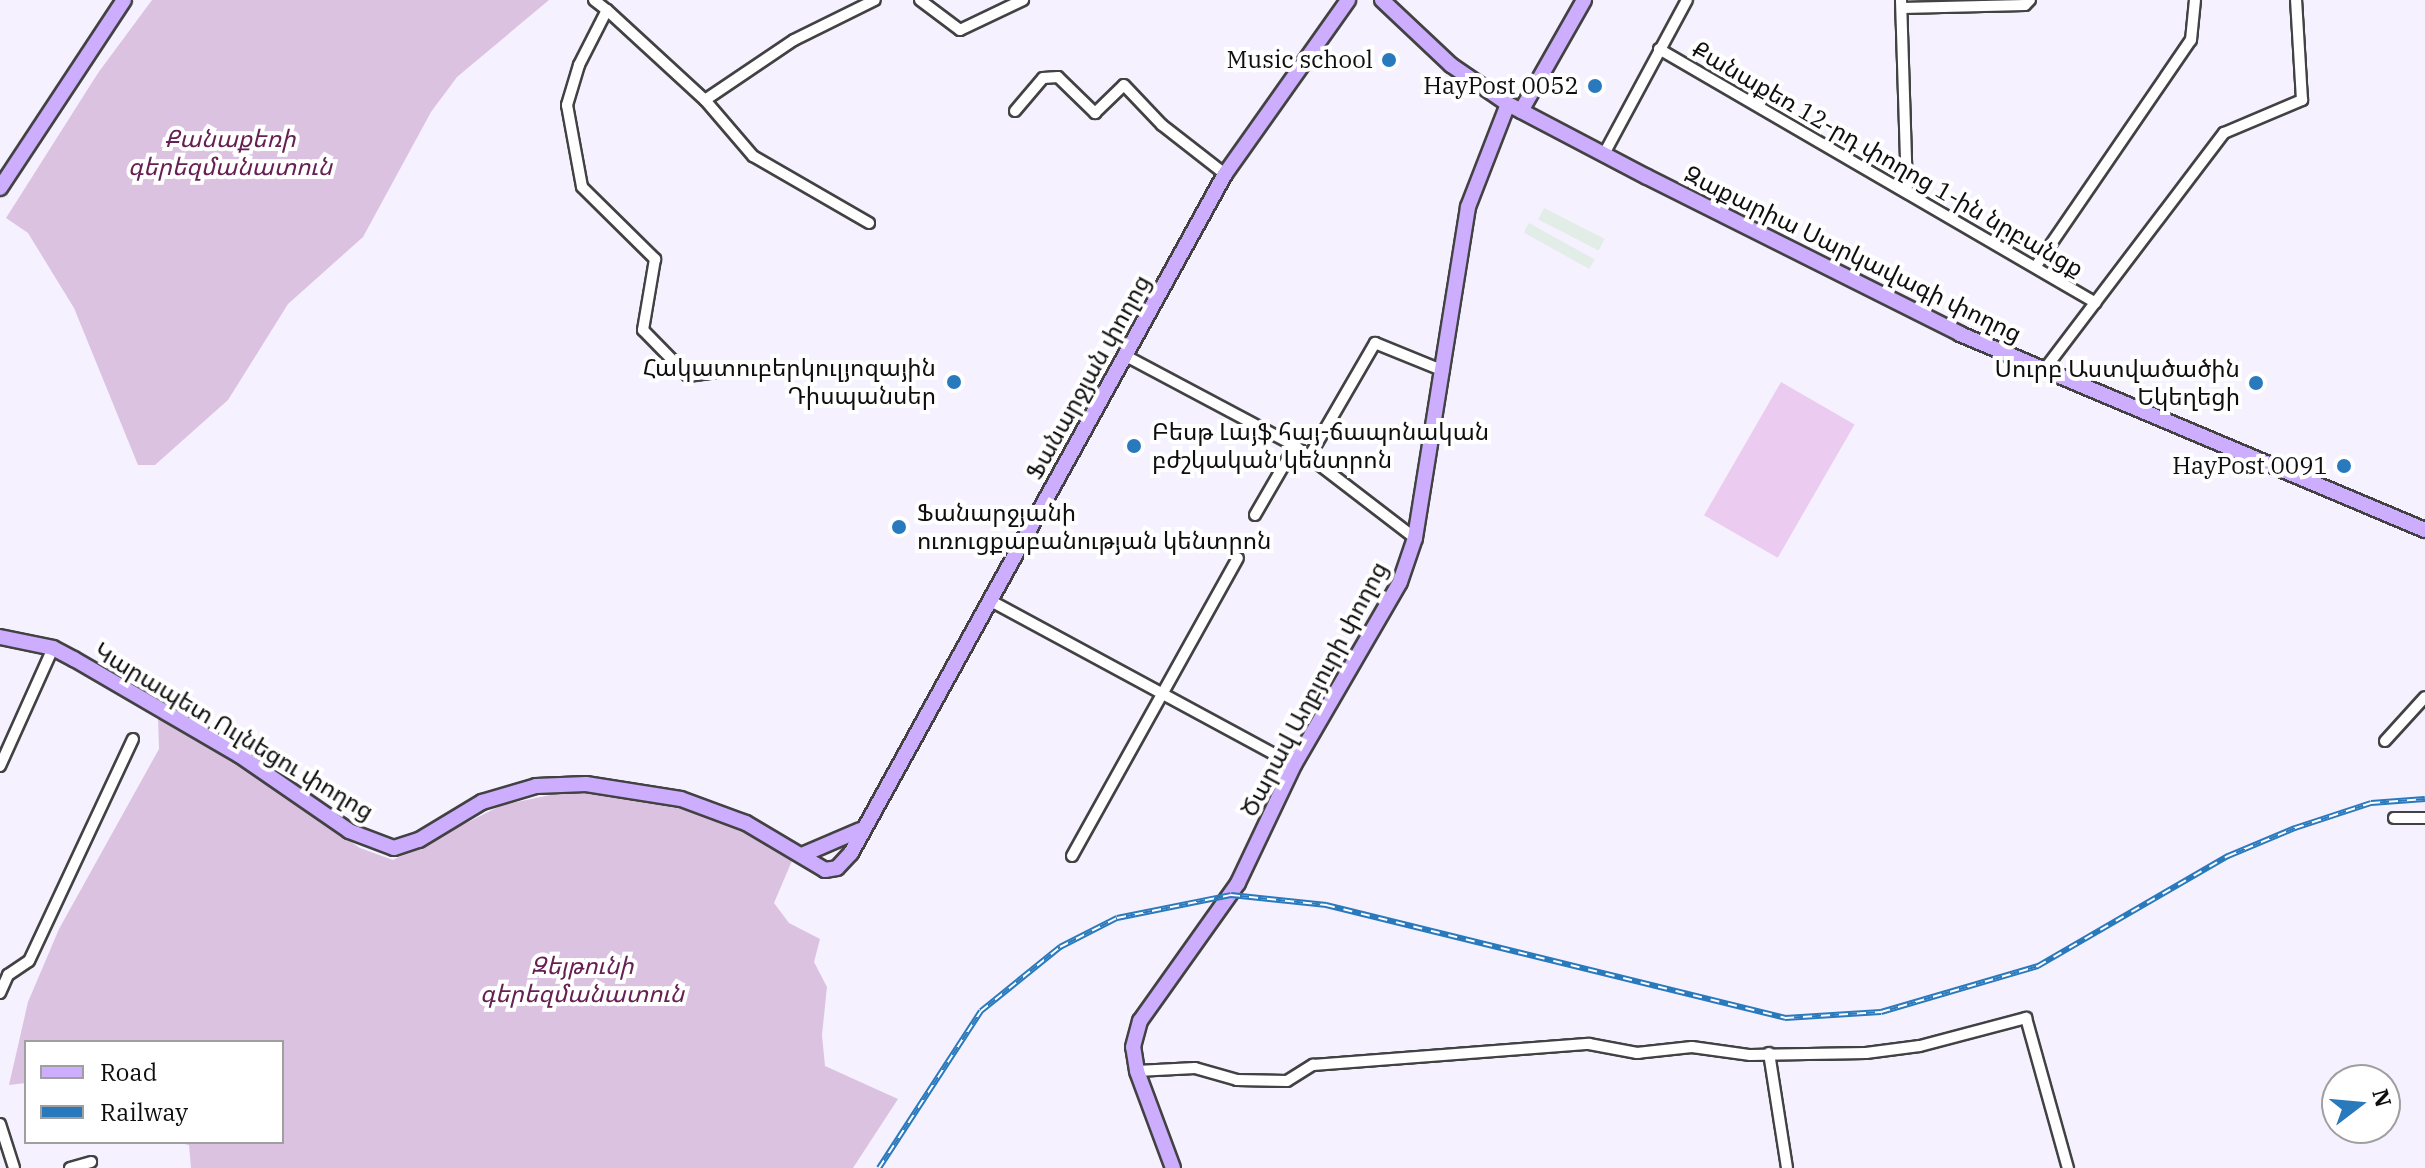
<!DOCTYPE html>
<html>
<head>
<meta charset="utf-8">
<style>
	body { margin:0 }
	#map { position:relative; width:2425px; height:1168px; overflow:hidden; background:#f5f1ff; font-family:"IBM Plex Serif","Noto Sans Armenian",serif }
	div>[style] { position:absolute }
	.industrial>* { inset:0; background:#e3ede7; transform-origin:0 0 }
	.cemetery>* { inset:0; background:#dcc2e1 }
	.pitch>* { inset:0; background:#ebccf0; transform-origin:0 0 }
	.roads { filter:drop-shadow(2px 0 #424242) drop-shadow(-2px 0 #424242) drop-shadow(0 2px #424242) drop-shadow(0 -2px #424242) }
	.street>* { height:10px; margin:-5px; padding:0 5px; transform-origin:5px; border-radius:5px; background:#fff }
	.secondary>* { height:14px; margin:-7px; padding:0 7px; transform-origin:7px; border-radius:7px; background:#cdadfd }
	.rail>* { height:6px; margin-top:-3px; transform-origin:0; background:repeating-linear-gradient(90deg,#fff 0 9px,#2979bd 0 18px); box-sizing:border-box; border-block:2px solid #2979bd }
	.dots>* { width:22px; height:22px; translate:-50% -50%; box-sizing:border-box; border:4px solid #fff; border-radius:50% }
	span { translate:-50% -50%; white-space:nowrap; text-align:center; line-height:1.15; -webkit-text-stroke:8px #fff; paint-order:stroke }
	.poi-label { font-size:24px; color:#0f0f0f }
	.right { translate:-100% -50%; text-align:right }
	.left { translate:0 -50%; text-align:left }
	.park-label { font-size:24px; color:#662051; font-style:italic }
	.street-label { font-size:24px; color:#0f0f0f }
	.legend { position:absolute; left:24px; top:1040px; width:260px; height:104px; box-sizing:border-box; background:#fff; border:2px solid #9f9f9f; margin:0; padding:10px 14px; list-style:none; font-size:24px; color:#0f0f0f }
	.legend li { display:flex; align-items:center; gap:16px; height:40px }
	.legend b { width:40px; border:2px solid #9f9f9f }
	.north { position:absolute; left:2321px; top:1064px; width:80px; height:80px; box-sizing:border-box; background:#fff; border:2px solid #9f9f9f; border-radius:50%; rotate:74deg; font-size:22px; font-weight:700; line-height:32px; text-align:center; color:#0f0f0f }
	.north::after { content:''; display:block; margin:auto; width:28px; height:36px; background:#2979bd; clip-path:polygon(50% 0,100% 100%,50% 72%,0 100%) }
</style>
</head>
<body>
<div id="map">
	<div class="industrial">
		<div style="left:1544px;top:208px;width:68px;height:13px;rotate:27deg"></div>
		<div style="left:1529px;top:223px;width:75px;height:11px;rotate:29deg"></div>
	</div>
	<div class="cemetery">
		<div style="clip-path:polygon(152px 0,549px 0,457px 77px,431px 112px,363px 237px,288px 304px,228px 400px,155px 465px,138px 465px,74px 308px,28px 233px,6px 218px,98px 73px)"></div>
		<div style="clip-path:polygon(158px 716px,221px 752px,360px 848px,393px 860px,502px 805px,575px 790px,672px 804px,749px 833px,794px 856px,774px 903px,789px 923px,820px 939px,814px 962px,827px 987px,822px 1035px,825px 1066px,898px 1099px,853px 1168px,191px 1168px,189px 1145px,175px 1142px,282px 1142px,282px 1042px,26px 1042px,26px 1083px,9px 1085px,28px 1002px,59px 929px,159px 749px)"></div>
	</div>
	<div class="pitch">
		<div style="left:1781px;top:382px;width:85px;height:154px;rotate:30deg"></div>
	</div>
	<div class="roads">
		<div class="street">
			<div style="left:594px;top:0;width:16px;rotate:38deg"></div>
			<div style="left:607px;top:10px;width:62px;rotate:117deg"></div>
			<div style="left:579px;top:65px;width:42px;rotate:106.7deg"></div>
			<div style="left:567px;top:105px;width:83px;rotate:79.6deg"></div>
			<div style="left:582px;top:187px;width:103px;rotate:44.6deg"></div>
			<div style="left:655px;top:259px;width:72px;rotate:99.6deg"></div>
			<div style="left:643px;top:330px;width:64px;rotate:45.6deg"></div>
			<div style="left:688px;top:376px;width:44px;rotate:-7.8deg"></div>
			<div style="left:920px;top:0;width:50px;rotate:36.9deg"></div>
			<div style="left:960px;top:30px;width:70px;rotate:-25.5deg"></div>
			<div style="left:1901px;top:0;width:192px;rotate:88.2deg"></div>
			<div style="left:1902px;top:8px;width:123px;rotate:-1.4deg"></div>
			<div style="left:2025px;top:5px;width:7px;rotate:-45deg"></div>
			<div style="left:607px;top:10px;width:133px;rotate:42.6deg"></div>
			<div style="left:705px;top:100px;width:74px;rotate:49.4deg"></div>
			<div style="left:753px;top:156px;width:134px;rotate:30deg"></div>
			<div style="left:1659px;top:49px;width:505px;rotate:30.17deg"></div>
			<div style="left:705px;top:100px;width:107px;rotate:-34deg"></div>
			<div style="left:794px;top:40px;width:90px;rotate:-26.3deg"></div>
			<div style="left:1015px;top:111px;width:43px;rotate:-49.7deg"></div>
			<div style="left:1043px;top:78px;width:15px;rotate:-4deg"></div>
			<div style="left:1058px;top:77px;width:52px;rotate:44.2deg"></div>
			<div style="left:1095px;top:113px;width:40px;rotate:-44deg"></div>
			<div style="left:1124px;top:85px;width:55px;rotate:46.5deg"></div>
			<div style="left:1162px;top:125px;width:80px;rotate:37.9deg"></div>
			<div style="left:1604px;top:154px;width:175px;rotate:-61.7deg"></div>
			<div style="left:2036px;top:266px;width:274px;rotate:-55.6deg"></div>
			<div style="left:2191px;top:40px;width:40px;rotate:-84.3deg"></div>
			<div style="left:1124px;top:355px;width:194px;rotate:28deg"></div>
			<div style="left:1295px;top:446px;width:151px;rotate:37.5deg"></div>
			<div style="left:2044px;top:370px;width:298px;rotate:-52.8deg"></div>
			<div style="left:2224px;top:133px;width:85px;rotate:-22.9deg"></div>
			<div style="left:2302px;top:100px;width:100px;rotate:-93.4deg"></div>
			<div style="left:1309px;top:457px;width:132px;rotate:-59.9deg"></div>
			<div style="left:1375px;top:343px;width:74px;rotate:22.1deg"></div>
			<div style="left:1255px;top:515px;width:80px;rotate:-59.9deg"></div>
			<div style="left:991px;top:601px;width:345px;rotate:28.4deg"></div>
			<div style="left:2385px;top:741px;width:59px;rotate:-47.7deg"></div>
			<div style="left:0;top:766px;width:129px;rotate:-65.8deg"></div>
			<div style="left:2394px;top:818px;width:31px"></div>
			<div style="left:1072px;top:856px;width:341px;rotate:-60.9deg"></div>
			<div style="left:0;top:993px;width:20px;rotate:-66deg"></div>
			<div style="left:8px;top:975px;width:25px;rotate:-34deg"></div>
			<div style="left:29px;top:961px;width:245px;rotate:-64.9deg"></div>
			<div style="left:1769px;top:1053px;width:116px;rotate:81.1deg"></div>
			<div style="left:1137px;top:1071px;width:58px;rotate:-3deg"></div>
			<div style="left:1195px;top:1068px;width:44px;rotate:15.9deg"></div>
			<div style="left:1237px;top:1080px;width:50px;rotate:1.1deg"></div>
			<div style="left:1287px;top:1081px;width:31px;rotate:-32deg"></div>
			<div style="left:1313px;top:1065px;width:277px;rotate:-4.4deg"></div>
			<div style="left:1589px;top:1044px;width:49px;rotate:10.6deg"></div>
			<div style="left:1637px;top:1053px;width:55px;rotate:-6.2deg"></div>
			<div style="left:1692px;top:1047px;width:59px;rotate:7.9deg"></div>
			<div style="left:1750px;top:1055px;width:116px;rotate:-1deg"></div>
			<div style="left:1866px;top:1053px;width:54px;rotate:-7.4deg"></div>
			<div style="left:1920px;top:1046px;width:110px;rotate:-14.8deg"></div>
			<div style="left:2026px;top:1018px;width:156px;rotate:74.4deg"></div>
			<div style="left:0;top:1124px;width:46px;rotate:72.3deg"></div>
			<div style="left:70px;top:1168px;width:22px;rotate:-16deg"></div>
		</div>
		<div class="secondary">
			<div style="left:1382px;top:0;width:95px;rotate:43.3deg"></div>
			<div style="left:1451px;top:65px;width:69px;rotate:34.4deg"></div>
			<div style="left:1508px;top:104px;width:157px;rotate:27.7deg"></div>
			<div style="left:1647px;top:177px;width:350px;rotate:26.6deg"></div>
			<div style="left:1960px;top:334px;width:505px;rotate:22.86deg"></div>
			<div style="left:1521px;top:111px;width:128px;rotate:-60.4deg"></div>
			<div style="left:0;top:188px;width:225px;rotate:-56.6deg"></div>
			<div style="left:0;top:637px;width:54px;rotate:11.7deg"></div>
			<div style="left:53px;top:648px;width:24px;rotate:28deg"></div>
			<div style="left:74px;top:659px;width:191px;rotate:30.2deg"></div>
			<div style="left:239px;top:755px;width:134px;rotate:34.6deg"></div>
			<div style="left:349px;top:831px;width:48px;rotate:20.7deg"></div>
			<div style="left:394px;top:848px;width:26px;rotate:-18deg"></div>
			<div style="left:419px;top:840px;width:74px;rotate:-31.1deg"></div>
			<div style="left:482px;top:802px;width:56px;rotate:-16.5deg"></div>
			<div style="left:536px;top:786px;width:50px;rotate:-2.3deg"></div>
			<div style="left:586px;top:784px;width:96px;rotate:9deg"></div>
			<div style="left:681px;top:799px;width:69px;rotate:20.3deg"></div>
			<div style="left:746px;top:823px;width:92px;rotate:30.7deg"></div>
			<div style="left:825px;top:870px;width:12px;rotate:-9deg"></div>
			<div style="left:837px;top:868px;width:21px;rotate:-47deg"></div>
			<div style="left:851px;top:853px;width:775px;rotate:-61.15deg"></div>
			<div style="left:1225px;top:174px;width:213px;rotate:-54.7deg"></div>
			<div style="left:802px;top:855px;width:63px;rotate:-23.3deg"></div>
			<div style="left:1173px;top:1168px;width:103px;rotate:-110.4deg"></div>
			<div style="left:1137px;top:1071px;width:24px;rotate:-99deg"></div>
			<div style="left:1133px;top:1047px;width:27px;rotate:-75deg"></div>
			<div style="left:1140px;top:1021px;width:169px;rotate:-54.6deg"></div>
			<div style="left:1238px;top:883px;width:131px;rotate:-64.6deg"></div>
			<div style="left:1294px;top:765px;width:211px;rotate:-59.9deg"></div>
			<div style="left:1400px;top:582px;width:46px;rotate:-71.2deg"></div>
			<div style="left:1415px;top:538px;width:335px;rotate:-80.9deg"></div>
			<div style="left:1468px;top:207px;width:110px;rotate:-68.8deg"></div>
		</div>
	</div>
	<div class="rail">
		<div style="left:879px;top:1168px;width:187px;rotate:-57deg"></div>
		<div style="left:981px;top:1011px;width:102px;rotate:-39deg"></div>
		<div style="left:1060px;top:947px;width:64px;rotate:-27deg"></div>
		<div style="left:1117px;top:918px;width:116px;rotate:-11.4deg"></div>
		<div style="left:1231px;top:895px;width:96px;rotate:6deg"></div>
		<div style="left:1326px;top:905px;width:473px;rotate:13.8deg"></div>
		<div style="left:1785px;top:1018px;width:96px;rotate:-3.6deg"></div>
		<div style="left:1881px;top:1012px;width:164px;rotate:-16.3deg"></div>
		<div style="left:2038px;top:966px;width:220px;rotate:-30.1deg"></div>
		<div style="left:2228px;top:856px;width:73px;rotate:-22.7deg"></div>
		<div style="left:2295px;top:828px;width:80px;rotate:-18.2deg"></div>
		<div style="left:2371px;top:803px;width:54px;rotate:-4.2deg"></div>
	</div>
	<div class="dots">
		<div style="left:1389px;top:60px;background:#2979bd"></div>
		<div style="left:1595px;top:86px;background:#2979bd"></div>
		<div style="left:954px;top:382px;background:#2979bd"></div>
		<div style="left:2256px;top:383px;background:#2979bd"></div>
		<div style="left:1134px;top:446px;background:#2979bd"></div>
		<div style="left:2344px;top:466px;background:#2979bd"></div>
		<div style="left:899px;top:527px;background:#2979bd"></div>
	</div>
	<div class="poi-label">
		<span class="right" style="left:1373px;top:60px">Music school</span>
		<span class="right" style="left:1579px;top:86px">HayPost 0052</span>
		<span class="right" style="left:936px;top:382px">Հակատուբերկուլյոզային<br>Դիսպանսեր</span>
		<span class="right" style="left:2240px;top:383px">Սուրբ Աստվածածին<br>Եկեղեցի</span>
		<span class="left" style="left:1152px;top:446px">Բեսթ Լայֆ հայ-ճապոնական<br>բժշկական կենտրոն</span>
		<span class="right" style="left:2328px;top:466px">HayPost 0091</span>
		<span class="left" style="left:917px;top:527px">Ֆանարջյանի<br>ուռուցքաբանության կենտրոն</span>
	</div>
	<div class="park-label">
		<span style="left:230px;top:153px">Քանաքեռի<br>գերեզմանատուն</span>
		<span style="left:582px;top:980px">Զեյթունի<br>գերեզմանատուն</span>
	</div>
	<div class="street-label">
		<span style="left:1888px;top:159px;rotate:30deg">Քանաքեռ 12-րդ փողոց 1-ին նրբանցք</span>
		<span style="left:1853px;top:254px;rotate:26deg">Զաքարիա Սարկավագի փողոց</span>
		<span style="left:1088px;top:377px;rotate:-61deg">Ֆանարջյան փողոց</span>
		<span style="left:1314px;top:689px;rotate:-62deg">Ծարավ Աղբյուրի փողոց</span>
		<span style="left:234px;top:731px;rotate:31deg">Կարապետ Ուլնեցու փողոց</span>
	</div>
	<ul class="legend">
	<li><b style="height:10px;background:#cdadfd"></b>Road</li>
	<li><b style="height:10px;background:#2979bd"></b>Railway</li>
	</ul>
	<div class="north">N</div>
</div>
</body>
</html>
